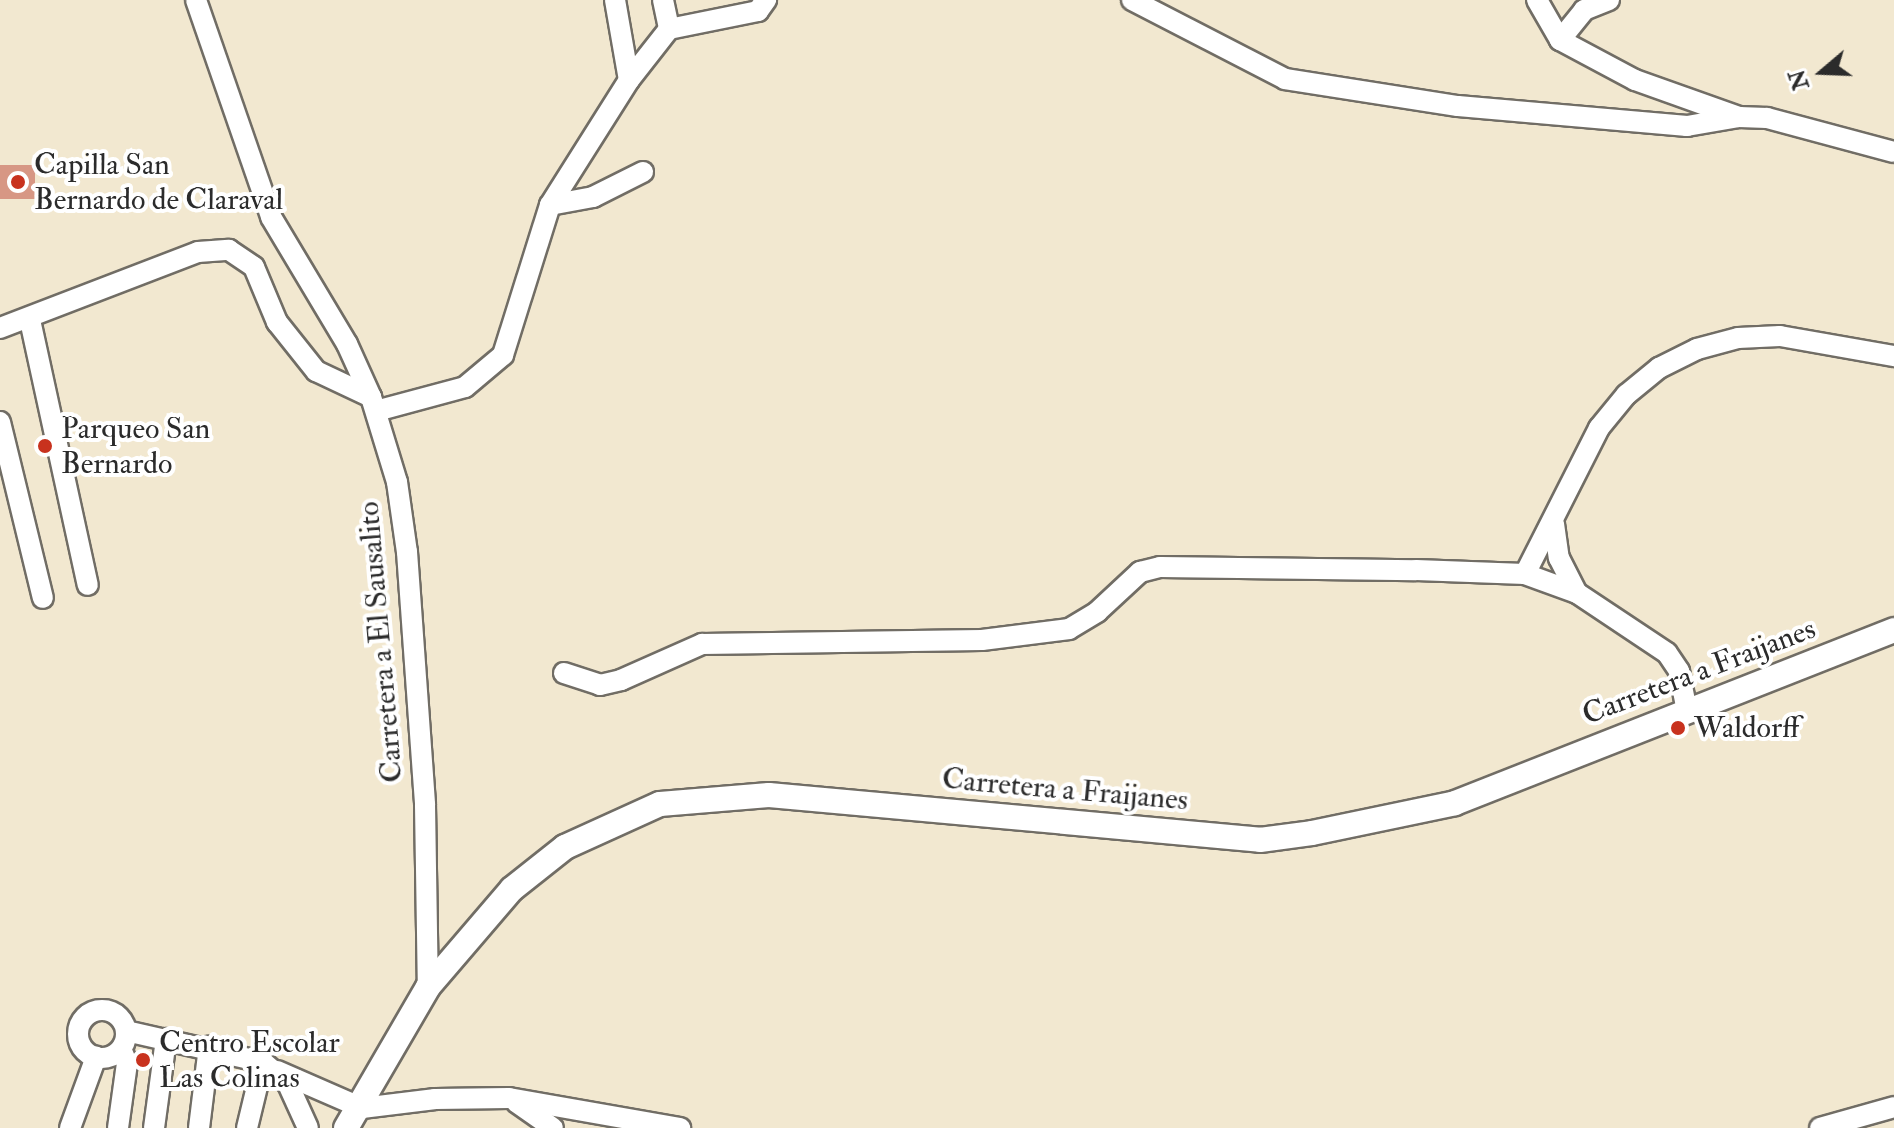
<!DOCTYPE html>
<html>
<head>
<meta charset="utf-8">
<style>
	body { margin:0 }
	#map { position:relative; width:1894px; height:1128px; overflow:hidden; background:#f2e8d0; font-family:"IM FELL Double Pica",serif }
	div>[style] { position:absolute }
	.building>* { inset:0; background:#d79784; transform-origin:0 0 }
	.roads { filter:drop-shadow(2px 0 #716d65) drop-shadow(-2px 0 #716d65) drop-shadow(0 2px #716d65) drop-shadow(0 -2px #716d65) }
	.minor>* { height:20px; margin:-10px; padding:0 10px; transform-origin:10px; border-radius:10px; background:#fff }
	.minor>.ring { margin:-10px; padding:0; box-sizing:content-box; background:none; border:20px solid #fff; border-radius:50% }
	.major>* { height:24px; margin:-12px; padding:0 12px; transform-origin:12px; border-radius:12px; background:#fff }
	.dots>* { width:22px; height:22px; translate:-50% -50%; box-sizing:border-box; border:4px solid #fff; border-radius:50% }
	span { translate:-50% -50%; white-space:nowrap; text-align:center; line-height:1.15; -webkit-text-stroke:8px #fff; paint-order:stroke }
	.poi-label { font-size:30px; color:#2b2b2b }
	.left { translate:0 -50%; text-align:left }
	.street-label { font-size:30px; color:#2b2b2b }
	.north { position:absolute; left:1782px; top:32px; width:80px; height:80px; -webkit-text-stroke:6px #fff; paint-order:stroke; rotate:251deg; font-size:22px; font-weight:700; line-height:32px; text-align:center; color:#2b2b2b }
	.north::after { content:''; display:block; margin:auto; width:28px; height:36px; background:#2b2b2b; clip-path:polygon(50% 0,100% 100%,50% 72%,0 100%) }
</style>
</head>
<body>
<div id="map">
	<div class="building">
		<div style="left:35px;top:165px;width:34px;height:35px;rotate:90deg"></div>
	</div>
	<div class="roads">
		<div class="minor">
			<div style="left:196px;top:0;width:230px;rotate:70.9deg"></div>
			<div style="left:271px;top:217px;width:148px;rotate:59.1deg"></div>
			<div style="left:347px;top:344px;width:58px;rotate:65.6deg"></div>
			<div style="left:371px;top:397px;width:89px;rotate:73deg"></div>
			<div style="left:397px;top:482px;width:71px;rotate:81.9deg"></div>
			<div style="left:407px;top:552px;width:254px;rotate:85.9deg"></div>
			<div style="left:425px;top:805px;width:182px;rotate:89.1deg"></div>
			<div style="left:615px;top:0;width:81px;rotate:80.1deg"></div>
			<div style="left:663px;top:0;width:30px;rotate:78deg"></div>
			<div style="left:1132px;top:0;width:172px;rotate:27.3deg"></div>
			<div style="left:1285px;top:79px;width:175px;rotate:8.9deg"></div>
			<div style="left:1458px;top:106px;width:230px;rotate:5deg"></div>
			<div style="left:1687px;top:126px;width:53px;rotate:-9.8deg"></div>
			<div style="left:1739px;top:117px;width:28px;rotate:2deg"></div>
			<div style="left:1767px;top:118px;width:131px;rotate:15deg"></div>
			<div style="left:1537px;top:0;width:46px;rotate:60.1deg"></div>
			<div style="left:1560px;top:40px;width:85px;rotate:28.1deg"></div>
			<div style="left:1635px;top:80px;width:110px;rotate:19.6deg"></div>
			<div style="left:1560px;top:40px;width:38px;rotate:-51deg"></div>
			<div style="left:1584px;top:10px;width:27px;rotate:-22deg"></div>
			<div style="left:550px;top:205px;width:44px;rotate:-10.5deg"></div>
			<div style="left:593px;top:197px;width:56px;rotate:-26.6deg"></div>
			<div style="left:30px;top:320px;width:271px;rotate:77.7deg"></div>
			<div style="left:0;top:328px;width:212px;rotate:-21deg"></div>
			<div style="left:198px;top:252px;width:31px;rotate:-4deg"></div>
			<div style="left:229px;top:250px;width:30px;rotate:34deg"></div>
			<div style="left:254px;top:267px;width:60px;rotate:67.3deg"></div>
			<div style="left:277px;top:322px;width:63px;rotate:51.5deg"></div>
			<div style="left:316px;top:371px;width:61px;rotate:25.3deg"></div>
			<div style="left:376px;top:411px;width:92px;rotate:-15.1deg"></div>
			<div style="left:465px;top:387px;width:50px;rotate:-40.1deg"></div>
			<div style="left:503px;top:355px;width:157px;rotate:-72.6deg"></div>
			<div style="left:550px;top:205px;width:148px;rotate:-57.7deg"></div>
			<div style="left:629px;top:80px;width:65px;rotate:-51.9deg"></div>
			<div style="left:669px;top:29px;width:91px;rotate:-11.4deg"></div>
			<div style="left:758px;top:11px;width:14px;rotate:-54deg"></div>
			<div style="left:0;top:422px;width:181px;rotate:76.3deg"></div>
			<div style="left:1554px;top:524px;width:34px;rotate:82deg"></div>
			<div style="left:1559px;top:558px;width:39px;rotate:63deg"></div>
			<div style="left:1525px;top:574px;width:164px;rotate:-63.1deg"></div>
			<div style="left:1599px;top:428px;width:43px;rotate:-50.7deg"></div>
			<div style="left:1626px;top:395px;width:43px;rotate:-39.3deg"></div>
			<div style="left:1659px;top:368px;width:42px;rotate:-26.6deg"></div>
			<div style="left:1697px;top:349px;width:42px;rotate:-15deg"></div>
			<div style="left:1738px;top:338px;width:42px;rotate:-2.7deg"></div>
			<div style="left:1780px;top:336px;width:116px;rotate:10deg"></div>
			<div style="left:564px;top:673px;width:38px;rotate:18deg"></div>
			<div style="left:600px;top:685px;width:22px;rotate:-13deg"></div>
			<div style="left:621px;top:680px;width:89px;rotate:-24deg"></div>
			<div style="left:702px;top:644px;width:280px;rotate:-0.8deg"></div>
			<div style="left:982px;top:640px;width:88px;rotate:-7.2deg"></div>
			<div style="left:1069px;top:629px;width:33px;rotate:-31deg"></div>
			<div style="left:1097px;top:612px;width:59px;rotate:-42.9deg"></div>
			<div style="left:1140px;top:572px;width:21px;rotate:-14deg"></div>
			<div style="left:1160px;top:567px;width:256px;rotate:0.7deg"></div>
			<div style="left:1416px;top:570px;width:109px;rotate:2.1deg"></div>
			<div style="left:1525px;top:574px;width:55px;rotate:20.1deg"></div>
			<div style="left:1577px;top:593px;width:108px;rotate:33.7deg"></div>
			<div style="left:1667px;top:653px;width:22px;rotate:56deg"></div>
			<div style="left:1679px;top:671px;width:41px;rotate:78.7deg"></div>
			<div class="ring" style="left:78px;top:1010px;width:28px;height:28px"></div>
			<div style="left:126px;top:1031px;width:140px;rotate:12.8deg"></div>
			<div style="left:263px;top:1062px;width:33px;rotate:41deg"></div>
			<div style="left:288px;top:1084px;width:48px;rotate:65.6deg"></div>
			<div style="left:277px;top:1071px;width:93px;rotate:23.5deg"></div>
			<div style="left:362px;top:1108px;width:74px;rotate:-7deg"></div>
			<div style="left:435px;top:1099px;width:74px;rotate:-0.8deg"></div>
			<div style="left:509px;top:1098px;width:174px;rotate:10deg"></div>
			<div style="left:516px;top:1102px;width:45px;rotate:35.1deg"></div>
			<div style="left:70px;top:1128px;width:76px;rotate:-69.9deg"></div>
			<div style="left:118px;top:1128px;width:66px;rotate:-82.1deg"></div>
			<div style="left:127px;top:1063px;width:15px;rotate:-113deg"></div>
			<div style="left:154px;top:1128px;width:90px;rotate:-82.3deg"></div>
			<div style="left:199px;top:1128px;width:82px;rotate:-83deg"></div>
			<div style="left:247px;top:1128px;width:68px;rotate:-76.4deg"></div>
			<div style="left:1820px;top:1128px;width:77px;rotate:-15.8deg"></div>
		</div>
		<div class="major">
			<div style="left:346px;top:1128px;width:163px;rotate:-59.8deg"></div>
			<div style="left:428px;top:987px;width:129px;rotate:-49.4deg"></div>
			<div style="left:512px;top:889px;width:68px;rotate:-38.4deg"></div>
			<div style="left:565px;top:847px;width:104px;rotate:-24.4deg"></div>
			<div style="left:660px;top:804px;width:109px;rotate:-4.7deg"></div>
			<div style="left:769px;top:795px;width:493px;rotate:5.2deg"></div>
			<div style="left:1260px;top:840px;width:52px;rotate:-7.7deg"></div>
			<div style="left:1312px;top:833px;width:146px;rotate:-11.8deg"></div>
			<div style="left:1455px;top:803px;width:472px;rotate:-21.5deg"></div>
		</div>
	</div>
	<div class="dots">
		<div style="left:18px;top:182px;background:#c8321e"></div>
		<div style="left:45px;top:446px;background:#c8321e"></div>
		<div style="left:1678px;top:728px;background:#c8321e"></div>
		<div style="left:143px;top:1060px;background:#c8321e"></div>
	</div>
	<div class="poi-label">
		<span class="left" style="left:34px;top:182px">Capilla San<br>Bernardo de Claraval</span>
		<span class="left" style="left:61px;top:446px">Parqueo San<br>Bernardo</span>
		<span class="left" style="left:1694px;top:728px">Waldorff</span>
		<span class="left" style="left:159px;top:1060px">Centro Escolar<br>Las Colinas</span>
	</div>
	<div class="street-label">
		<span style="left:381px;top:642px;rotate:-95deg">Carretera a El Sausalito</span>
		<span style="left:1699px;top:672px;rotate:-21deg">Carretera a Fraijanes</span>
		<span style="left:1065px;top:790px;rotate:5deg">Carretera a Fraijanes</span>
	</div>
	<div class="north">N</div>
</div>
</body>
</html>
